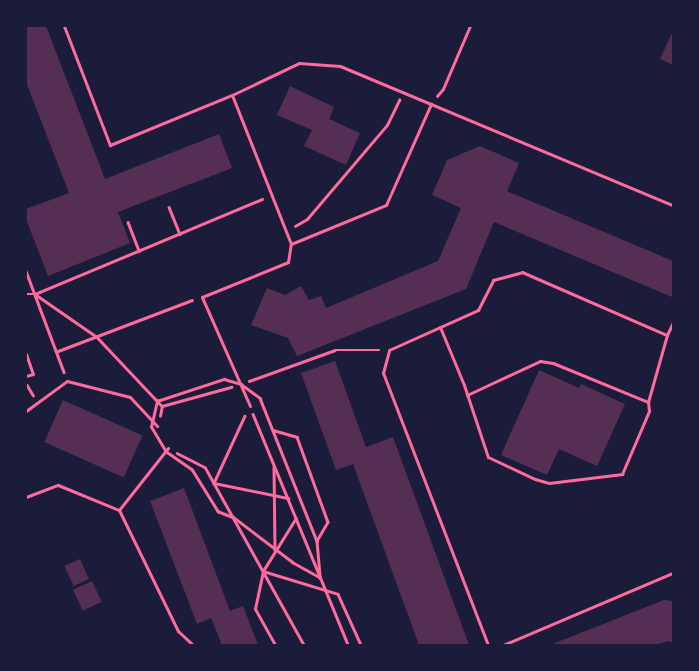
<!DOCTYPE html>
<html>
<head>
<meta charset="utf-8">
<style>
	body { margin:0 }
	#map { position:relative; width:699px; height:671px; overflow:hidden; background:#1b1b3a; font-family:"PT Sans",sans-serif }
	div>[style] { position:absolute }
	.building>* { inset:0; background:#542f53; transform-origin:0 0 }
	.path>* { height:2.5px; margin:-1.25px; padding:0 1.25px; transform-origin:1.25px; border-radius:1.25px; background:#ff6b9d }
	.service>* { height:3px; margin:-1.5px; padding:0 1.5px; transform-origin:1.5px; border-radius:1.5px; background:#ff6b9d }
	span { translate:-50% -50%; white-space:nowrap; text-align:center; line-height:1.15; -webkit-text-stroke:3px #1b1b3a; paint-order:stroke }
	.frame { position:absolute; inset:0; border:27px solid #1b1b3a; pointer-events:none }
</style>
</head>
<body>
<div id="map">
	<div class="building">
		<div style="clip-path:polygon(26px 26px,46px 26px,105px 179px,219px 134px,232px 168px,118px 212px,130px 243px,48px 276px,26px 219px,26px 209px,69px 193px,26px 82px)"></div>
		<div style="clip-path:polygon(673px 31px,673px 65px,660px 59px)"></div>
		<div style="clip-path:polygon(290px 86px,334px 107px,329px 119px,360px 133px,346px 165px,304px 146px,312px 130px,277px 115px)"></div>
		<div style="clip-path:polygon(480px 146px,519px 163px,507px 191px,673px 261px,672px 297px,494px 222px,466px 289px,297px 356px,288px 338px,251px 325px,267px 288px,285px 295px,301px 286px,309px 300px,321px 296px,326px 308px,438px 261px,461px 208px,432px 195px,447px 160px)"></div>
		<div style="clip-path:polygon(335px 361px,366px 447px,393px 437px,469px 645px,419px 645px,353px 464px,336px 470px,301px 373px)"></div>
		<div style="clip-path:polygon(539px 370px,579px 388px,581px 384px,625px 404px,597px 466px,559px 449px,547px 475px,501px 455px)"></div>
		<div style="left:63px;top:400px;width:87px;height:46px;rotate:24deg"></div>
		<div style="clip-path:polygon(184px 488px,230px 611px,243px 606px,258px 645px,222px 645px,211px 618px,197px 624px,150px 501px)"></div>
		<div style="left:80px;top:559px;width:22px;height:17px;rotate:66deg"></div>
		<div style="left:92px;top:581px;width:23px;height:21px;rotate:65deg"></div>
		<div style="clip-path:polygon(664px 600px,673px 601px,673px 643px,668px 641px,656px 645px,550px 645px)"></div>
	</div>
	<div class="path">
		<div style="left:437px;top:96px;width:9px;rotate:-49deg"></div>
		<div style="left:443px;top:89px;width:69px;rotate:-66.8deg"></div>
		<div style="left:169px;top:207px;width:29px;rotate:68deg"></div>
		<div style="left:128px;top:222px;width:31px;rotate:69deg"></div>
		<div style="left:295px;top:226px;width:14px;rotate:-30deg"></div>
		<div style="left:307px;top:219px;width:123px;rotate:-49.6deg"></div>
		<div style="left:387px;top:125px;width:28px;rotate:-64deg"></div>
		<div style="left:26px;top:271px;width:108px;rotate:69.4deg"></div>
		<div style="left:26px;top:294px;width:9px"></div>
		<div style="left:35px;top:294px;width:246px;rotate:-22.7deg"></div>
		<div style="left:35px;top:294px;width:75px;rotate:34.7deg"></div>
		<div style="left:97px;top:337px;width:95px;rotate:46.7deg"></div>
		<div style="left:58px;top:351px;width:143px;rotate:-20.8deg"></div>
		<div style="left:224px;top:379px;width:18px;rotate:16deg"></div>
		<div style="left:241px;top:384px;width:24px;rotate:36deg"></div>
		<div style="left:260px;top:398px;width:154px;rotate:68.3deg"></div>
		<div style="left:317px;top:541px;width:37px;rotate:85deg"></div>
		<div style="left:320px;top:578px;width:31px;rotate:-151deg"></div>
		<div style="left:293px;top:563px;width:74px;rotate:-142.7deg"></div>
		<div style="left:234px;top:518px;width:17px;rotate:-159deg"></div>
		<div style="left:218px;top:512px;width:49px;rotate:-121.8deg"></div>
		<div style="left:192px;top:470px;width:32px;rotate:-145deg"></div>
		<div style="left:166px;top:452px;width:29px;rotate:-121deg"></div>
		<div style="left:151px;top:427px;width:27px;rotate:-77deg"></div>
		<div style="left:157px;top:401px;width:71px;rotate:-18.2deg"></div>
		<div style="left:249px;top:381px;width:91px;rotate:-19.8deg"></div>
		<div style="left:335px;top:350px;width:44px"></div>
		<div style="left:27px;top:385px;width:12px;rotate:59deg"></div>
		<div style="left:162px;top:406px;width:72px;rotate:-15.4deg"></div>
		<div style="left:253px;top:414px;width:250px;rotate:67.6deg"></div>
		<div style="left:160px;top:416px;width:10px;rotate:-79deg"></div>
		<div style="left:245px;top:416px;width:74px;rotate:114.8deg"></div>
		<div style="left:214px;top:483px;width:76px;rotate:11.5deg"></div>
		<div style="left:273px;top:430px;width:25px;rotate:16deg"></div>
		<div style="left:297px;top:437px;width:90px;rotate:70deg"></div>
		<div style="left:328px;top:522px;width:22px;rotate:120deg"></div>
		<div style="left:177px;top:453px;width:31px;rotate:27deg"></div>
		<div style="left:205px;top:467px;width:204px;rotate:60.9deg"></div>
		<div style="left:274px;top:467px;width:83px;rotate:89.3deg"></div>
		<div style="left:263px;top:571px;width:78px;rotate:17deg"></div>
		<div style="left:338px;top:594px;width:56px;rotate:65.7deg"></div>
		<div style="left:275px;top:645px;width:41px;rotate:-119.1deg"></div>
		<div style="left:255px;top:609px;width:39px;rotate:-78deg"></div>
		<div style="left:263px;top:571px;width:62px;rotate:-58.1deg"></div>
	</div>
	<div class="service">
		<div style="left:64px;top:26px;width:128px;rotate:68.9deg"></div>
		<div style="left:110px;top:145px;width:132px;rotate:-22.3deg"></div>
		<div style="left:232px;top:95px;width:74px;rotate:-25.5deg"></div>
		<div style="left:299px;top:63px;width:41px;rotate:4.2deg"></div>
		<div style="left:340px;top:66px;width:361px;rotate:22.7deg"></div>
		<div style="left:232px;top:95px;width:160px;rotate:68.4deg"></div>
		<div style="left:291px;top:244px;width:103px;rotate:-22.3deg"></div>
		<div style="left:386px;top:205px;width:111px;rotate:-66deg"></div>
		<div style="left:440px;top:327px;width:63px;rotate:67.5deg"></div>
		<div style="left:464px;top:385px;width:76px;rotate:71.6deg"></div>
		<div style="left:488px;top:457px;width:52px;rotate:25.1deg"></div>
		<div style="left:535px;top:479px;width:15px;rotate:16deg"></div>
		<div style="left:549px;top:483px;width:74px;rotate:-7deg"></div>
		<div style="left:622px;top:474px;width:69px;rotate:-66.8deg"></div>
		<div style="left:649px;top:411px;width:9px;rotate:-96deg"></div>
		<div style="left:648px;top:402px;width:70px;rotate:-74.2deg"></div>
		<div style="left:26px;top:354px;width:21px;rotate:71deg"></div>
		<div style="left:33px;top:374px;width:7px;rotate:164deg"></div>
		<div style="left:467px;top:395px;width:81px;rotate:-25deg"></div>
		<div style="left:540px;top:361px;width:13px;rotate:9deg"></div>
		<div style="left:553px;top:363px;width:103px;rotate:22.3deg"></div>
		<div style="left:250px;top:406px;width:119px;rotate:-113.8deg"></div>
		<div style="left:202px;top:297px;width:93px;rotate:-22.1deg"></div>
		<div style="left:288px;top:262px;width:18px;rotate:-81deg"></div>
		<div style="left:26px;top:411px;width:51px;rotate:-36.2deg"></div>
		<div style="left:67px;top:381px;width:65px;rotate:14.3deg"></div>
		<div style="left:130px;top:397px;width:40px;rotate:47deg"></div>
		<div style="left:26px;top:497px;width:34px;rotate:-21deg"></div>
		<div style="left:58px;top:485px;width:66px;rotate:22.3deg"></div>
		<div style="left:119px;top:510px;width:135px;rotate:64deg"></div>
		<div style="left:178px;top:631px;width:21px;rotate:43deg"></div>
		<div style="left:119px;top:510px;width:79px;rotate:-51.7deg"></div>
		<div style="left:488px;top:645px;width:292px;rotate:-111.1deg"></div>
		<div style="left:383px;top:373px;width:24px;rotate:-75deg"></div>
		<div style="left:389px;top:350px;width:98px;rotate:-24.2deg"></div>
		<div style="left:478px;top:310px;width:34px;rotate:-63deg"></div>
		<div style="left:493px;top:280px;width:30px;rotate:-15deg"></div>
		<div style="left:522px;top:272px;width:158px;rotate:23.5deg"></div>
		<div style="left:667px;top:335px;width:14px;rotate:-65deg"></div>
		<div style="left:503px;top:645px;width:185px;rotate:-23deg"></div>
	</div>
	<div class="frame"></div>
</div>
</body>
</html>
